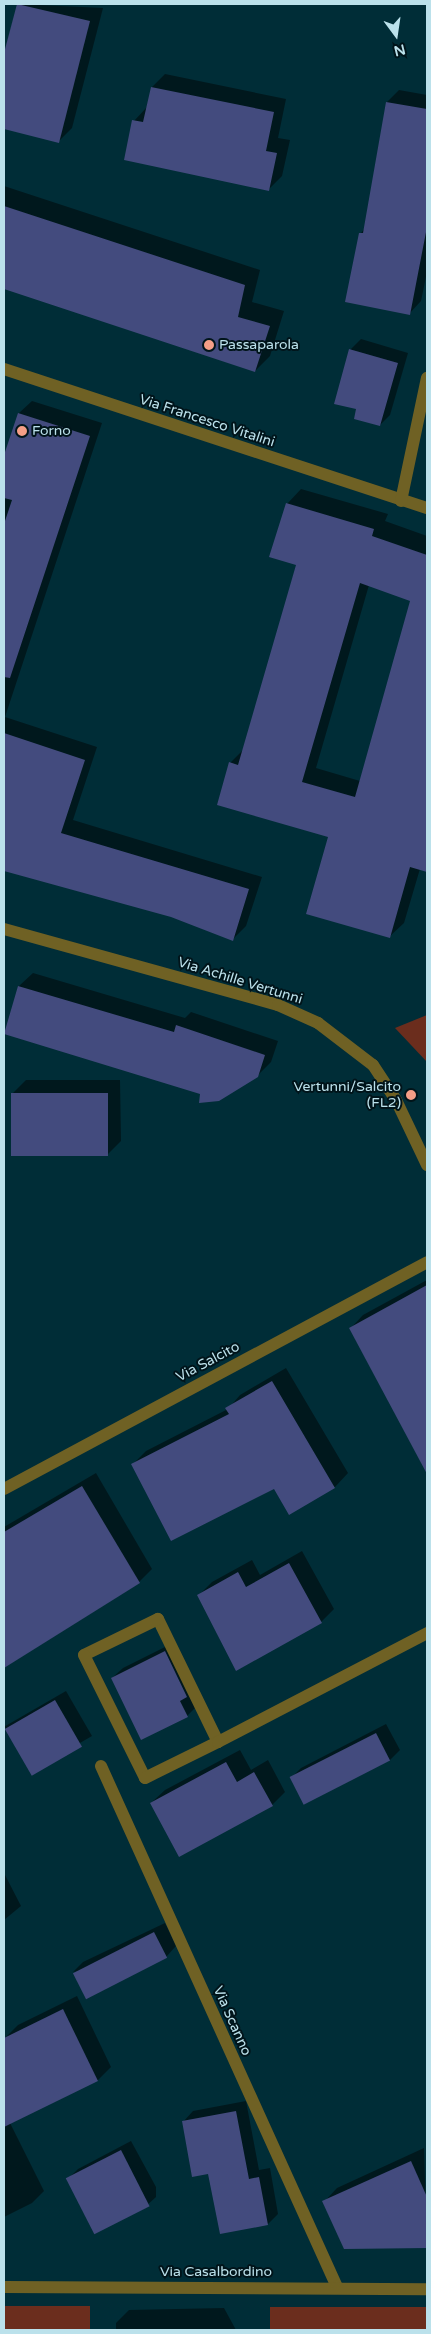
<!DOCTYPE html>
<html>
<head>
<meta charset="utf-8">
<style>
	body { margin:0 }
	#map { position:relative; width:431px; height:2334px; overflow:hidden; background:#002d37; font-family:"Varela Round",sans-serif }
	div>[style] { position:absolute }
	.green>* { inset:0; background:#6b2d1d; transform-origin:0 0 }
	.shadow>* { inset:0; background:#0007; transform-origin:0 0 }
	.building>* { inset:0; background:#434b7e; transform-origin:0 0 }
	.minor>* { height:12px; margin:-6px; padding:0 6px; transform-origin:6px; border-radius:6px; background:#6f6124 }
	.tertiary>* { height:12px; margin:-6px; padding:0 6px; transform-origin:6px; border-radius:6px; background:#6f6124 }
	.dots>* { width:14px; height:14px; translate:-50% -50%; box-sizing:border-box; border:2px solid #00141a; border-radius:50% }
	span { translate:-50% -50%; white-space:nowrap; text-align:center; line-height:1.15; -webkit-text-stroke:4px #00141a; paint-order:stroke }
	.poi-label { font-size:14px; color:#bbe1eb }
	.left { translate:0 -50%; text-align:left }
	.right { translate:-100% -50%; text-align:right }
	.street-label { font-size:14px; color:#bbe1eb }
	.frame { position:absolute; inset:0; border:5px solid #bbe1eb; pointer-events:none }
	.north { position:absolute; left:371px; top:10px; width:50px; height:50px; -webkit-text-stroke:4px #00141a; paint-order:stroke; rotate:166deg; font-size:14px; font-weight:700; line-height:20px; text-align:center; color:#bbe1eb }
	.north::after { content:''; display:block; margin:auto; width:18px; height:22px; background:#bbe1eb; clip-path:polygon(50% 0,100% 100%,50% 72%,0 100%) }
</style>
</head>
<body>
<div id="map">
	<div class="green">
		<div style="clip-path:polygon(427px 1015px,427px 1062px,395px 1028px)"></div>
		<div style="left:4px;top:2306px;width:86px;height:24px"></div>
		<div style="left:427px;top:2307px;width:23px;height:157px;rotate:90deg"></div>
	</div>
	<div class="shadow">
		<div style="clip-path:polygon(18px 4px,103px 8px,72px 128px,58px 142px,4px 127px,4px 58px)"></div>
		<div style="clip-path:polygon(165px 74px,286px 99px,278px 138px,290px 140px,282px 176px,269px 189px,134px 121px,147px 107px,152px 87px)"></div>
		<div style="clip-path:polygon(399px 90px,427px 95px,427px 272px,421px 301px,409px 314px,361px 233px,365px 228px,387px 102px)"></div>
		<div style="clip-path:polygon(4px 186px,260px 270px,252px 302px,284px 311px,270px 356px,255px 371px,4px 288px)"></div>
		<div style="clip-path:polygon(361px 339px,408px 353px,390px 415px,380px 425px,358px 409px,350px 350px)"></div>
		<div style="clip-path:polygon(32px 401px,102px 423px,5px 717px,97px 747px,73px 820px,262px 877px,246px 926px,233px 939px,171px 916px,4px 869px,4px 458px,19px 413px)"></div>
		<div style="clip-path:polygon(evenodd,301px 489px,388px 514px,385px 521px,427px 536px,427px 845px,404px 923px,389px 937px,330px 836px,230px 763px,244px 749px,298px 564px,287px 504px,301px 489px,369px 585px,412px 600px,360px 781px,316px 768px,369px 585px)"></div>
		<div style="clip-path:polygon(33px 973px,185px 1018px,191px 1012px,278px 1041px,271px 1062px,257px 1076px,202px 1093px,5px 1033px,19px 986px)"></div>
		<div style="clip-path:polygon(26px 1080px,120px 1080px,121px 1141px,107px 1155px,13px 1093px)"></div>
		<div style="clip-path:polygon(427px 1280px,427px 1438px,414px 1446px,350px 1329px,363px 1315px)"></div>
		<div style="clip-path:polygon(286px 1368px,348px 1473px,335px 1487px,290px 1513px,274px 1487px,133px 1464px,146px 1451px,228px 1409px,240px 1395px)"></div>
		<div style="clip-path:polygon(96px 1473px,152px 1569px,139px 1582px,4px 1665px,4px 1527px)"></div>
		<div style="clip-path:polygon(302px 1551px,334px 1609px,321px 1622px,199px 1595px,212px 1582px,252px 1560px,260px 1575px)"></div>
		<div style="clip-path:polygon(175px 1642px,197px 1706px,187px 1716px,112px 1678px,123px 1668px)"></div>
		<div style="left:66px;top:1691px;width:52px;height:71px;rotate:60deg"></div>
		<div style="clip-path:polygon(386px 1724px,400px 1750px,390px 1760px,291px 1778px,301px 1768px)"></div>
		<div style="clip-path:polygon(240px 1750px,251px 1770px,268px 1760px,285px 1792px,272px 1805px,151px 1803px,165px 1790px)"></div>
		<div style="clip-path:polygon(4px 1873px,21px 1906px,4px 1920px)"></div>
		<div style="clip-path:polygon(165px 1923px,176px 1946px,166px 1957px,73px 1972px,83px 1962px)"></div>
		<div style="clip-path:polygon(77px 1996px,111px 2067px,98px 2080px,39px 2109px,5px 2038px,18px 2025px)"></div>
		<div style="clip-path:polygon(246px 2101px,259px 2170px,270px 2168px,278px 2214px,268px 2224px,209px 2172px,183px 2122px,193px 2111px)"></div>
		<div style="clip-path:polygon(4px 2111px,44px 2191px,32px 2203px,4px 2217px)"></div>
		<div style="clip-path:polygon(131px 2141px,156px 2187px,156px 2197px,145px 2207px,68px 2179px,78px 2169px)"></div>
		<div style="clip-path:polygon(424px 2148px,427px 2247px,345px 2248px,324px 2202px,337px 2188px)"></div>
		<div style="clip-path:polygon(224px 2308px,236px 2330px,116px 2330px,116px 2323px,129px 2310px)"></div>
	</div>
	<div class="building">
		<div style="clip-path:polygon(17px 4px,90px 21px,59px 143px,4px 129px,4px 53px)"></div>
		<div style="clip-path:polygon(151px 87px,274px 112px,266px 151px,277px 153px,269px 191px,124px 160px,132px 120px,143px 122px)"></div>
		<div style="clip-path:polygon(386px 102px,427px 109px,427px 227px,410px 315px,345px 302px,359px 233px,363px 233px)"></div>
		<div style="clip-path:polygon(4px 206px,245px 285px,238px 317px,270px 326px,255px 372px,4px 289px)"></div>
		<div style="clip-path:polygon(349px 349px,398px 363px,380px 426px,354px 419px,356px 409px,334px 404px)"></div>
		<div style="clip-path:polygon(18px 413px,90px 436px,10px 678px,4px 677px,4px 524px,12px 500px,4px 498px,4px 455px)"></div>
		<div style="clip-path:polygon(evenodd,286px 503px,374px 529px,372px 536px,427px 555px,427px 872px,410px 867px,390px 938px,306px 914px,328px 837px,217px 805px,229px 762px,238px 765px,296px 565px,269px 557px,286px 503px,360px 583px,410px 601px,355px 797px,302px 782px,360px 583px)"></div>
		<div style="clip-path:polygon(4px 733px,85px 760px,61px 833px,249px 889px,233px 941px,171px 917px,4px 871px)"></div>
		<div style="clip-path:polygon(18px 986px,174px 1032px,176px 1025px,265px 1055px,258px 1077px,219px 1101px,199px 1103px,200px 1094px,4px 1034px)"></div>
		<div style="left:11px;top:1093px;width:97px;height:63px"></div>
		<div style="clip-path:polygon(427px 1285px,427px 1474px,349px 1328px)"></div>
		<div style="clip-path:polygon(272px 1381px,335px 1488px,289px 1515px,274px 1489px,171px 1541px,131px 1464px,229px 1414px,225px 1408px)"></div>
		<div style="clip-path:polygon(82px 1486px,140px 1583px,4px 1668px,4px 1532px)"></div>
		<div style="clip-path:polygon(289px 1563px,322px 1623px,236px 1671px,197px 1595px,238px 1572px,246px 1587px)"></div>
		<div style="clip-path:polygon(165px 1651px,187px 1697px,180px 1701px,188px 1717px,141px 1740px,111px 1678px)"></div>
		<div style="left:55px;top:1700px;width:54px;height:58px;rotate:60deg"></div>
		<div style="left:376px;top:1733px;width:31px;height:97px;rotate:63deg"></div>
		<div style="clip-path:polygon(226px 1762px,237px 1782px,254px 1772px,273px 1806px,179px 1857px,150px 1803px)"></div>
		<div style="left:154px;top:1932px;width:29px;height:91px;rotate:63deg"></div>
		<div style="clip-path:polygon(63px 2009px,98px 2081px,4px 2127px,4px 2038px)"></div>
		<div style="clip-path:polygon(236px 2111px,249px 2179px,259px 2177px,268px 2225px,220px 2234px,208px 2174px,192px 2177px,182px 2121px)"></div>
		<div style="left:121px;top:2150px;width:63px;height:62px;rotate:63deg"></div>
		<div style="clip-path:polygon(411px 2161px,427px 2197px,427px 2248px,344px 2249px,322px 2201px)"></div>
	</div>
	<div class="minor">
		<div style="left:4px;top:369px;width:445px;rotate:18.2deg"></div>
		<div style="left:401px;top:501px;width:126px;rotate:-78.1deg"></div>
		<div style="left:4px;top:1489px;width:480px;rotate:-28.2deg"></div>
		<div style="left:218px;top:1742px;width:137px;rotate:-116deg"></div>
		<div style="left:158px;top:1619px;width:82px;rotate:154.1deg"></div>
		<div style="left:84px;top:1655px;width:137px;rotate:63.6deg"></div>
		<div style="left:145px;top:1778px;width:81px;rotate:-26.3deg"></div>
		<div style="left:218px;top:1742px;width:236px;rotate:-27.5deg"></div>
		<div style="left:101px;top:1766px;width:572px;rotate:65.63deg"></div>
		<div style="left:4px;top:2287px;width:423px;rotate:0.3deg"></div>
	</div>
	<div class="tertiary">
		<div style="left:4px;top:929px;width:284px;rotate:15.5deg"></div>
		<div style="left:278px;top:1005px;width:44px;rotate:24.2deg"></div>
		<div style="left:318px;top:1023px;width:69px;rotate:37.4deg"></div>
		<div style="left:373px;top:1065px;width:42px;rotate:56.7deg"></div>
		<div style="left:396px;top:1100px;width:72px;rotate:64.5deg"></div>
	</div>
	<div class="dots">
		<div style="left:209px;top:345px;background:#f49e87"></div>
		<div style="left:22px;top:431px;background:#f49e87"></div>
		<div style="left:411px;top:1095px;background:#f49e87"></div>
	</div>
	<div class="poi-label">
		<span class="left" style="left:219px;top:345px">Passaparola</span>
		<span class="left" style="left:32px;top:431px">Forno</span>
		<span class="right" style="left:401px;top:1095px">Vertunni/Salcito<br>(FL2)</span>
	</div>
	<div class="street-label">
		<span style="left:207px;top:421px;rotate:18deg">Via Francesco Vitalini</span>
		<span style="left:240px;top:981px;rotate:17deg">Via Achille Vertunni</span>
		<span style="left:208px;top:1362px;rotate:-28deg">Via Salcito</span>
		<span style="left:232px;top:2021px;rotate:66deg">Via Scanno</span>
		<span style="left:216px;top:2272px">Via Casalbordino</span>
	</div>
	<div class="frame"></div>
	<div class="north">N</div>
</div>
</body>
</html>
